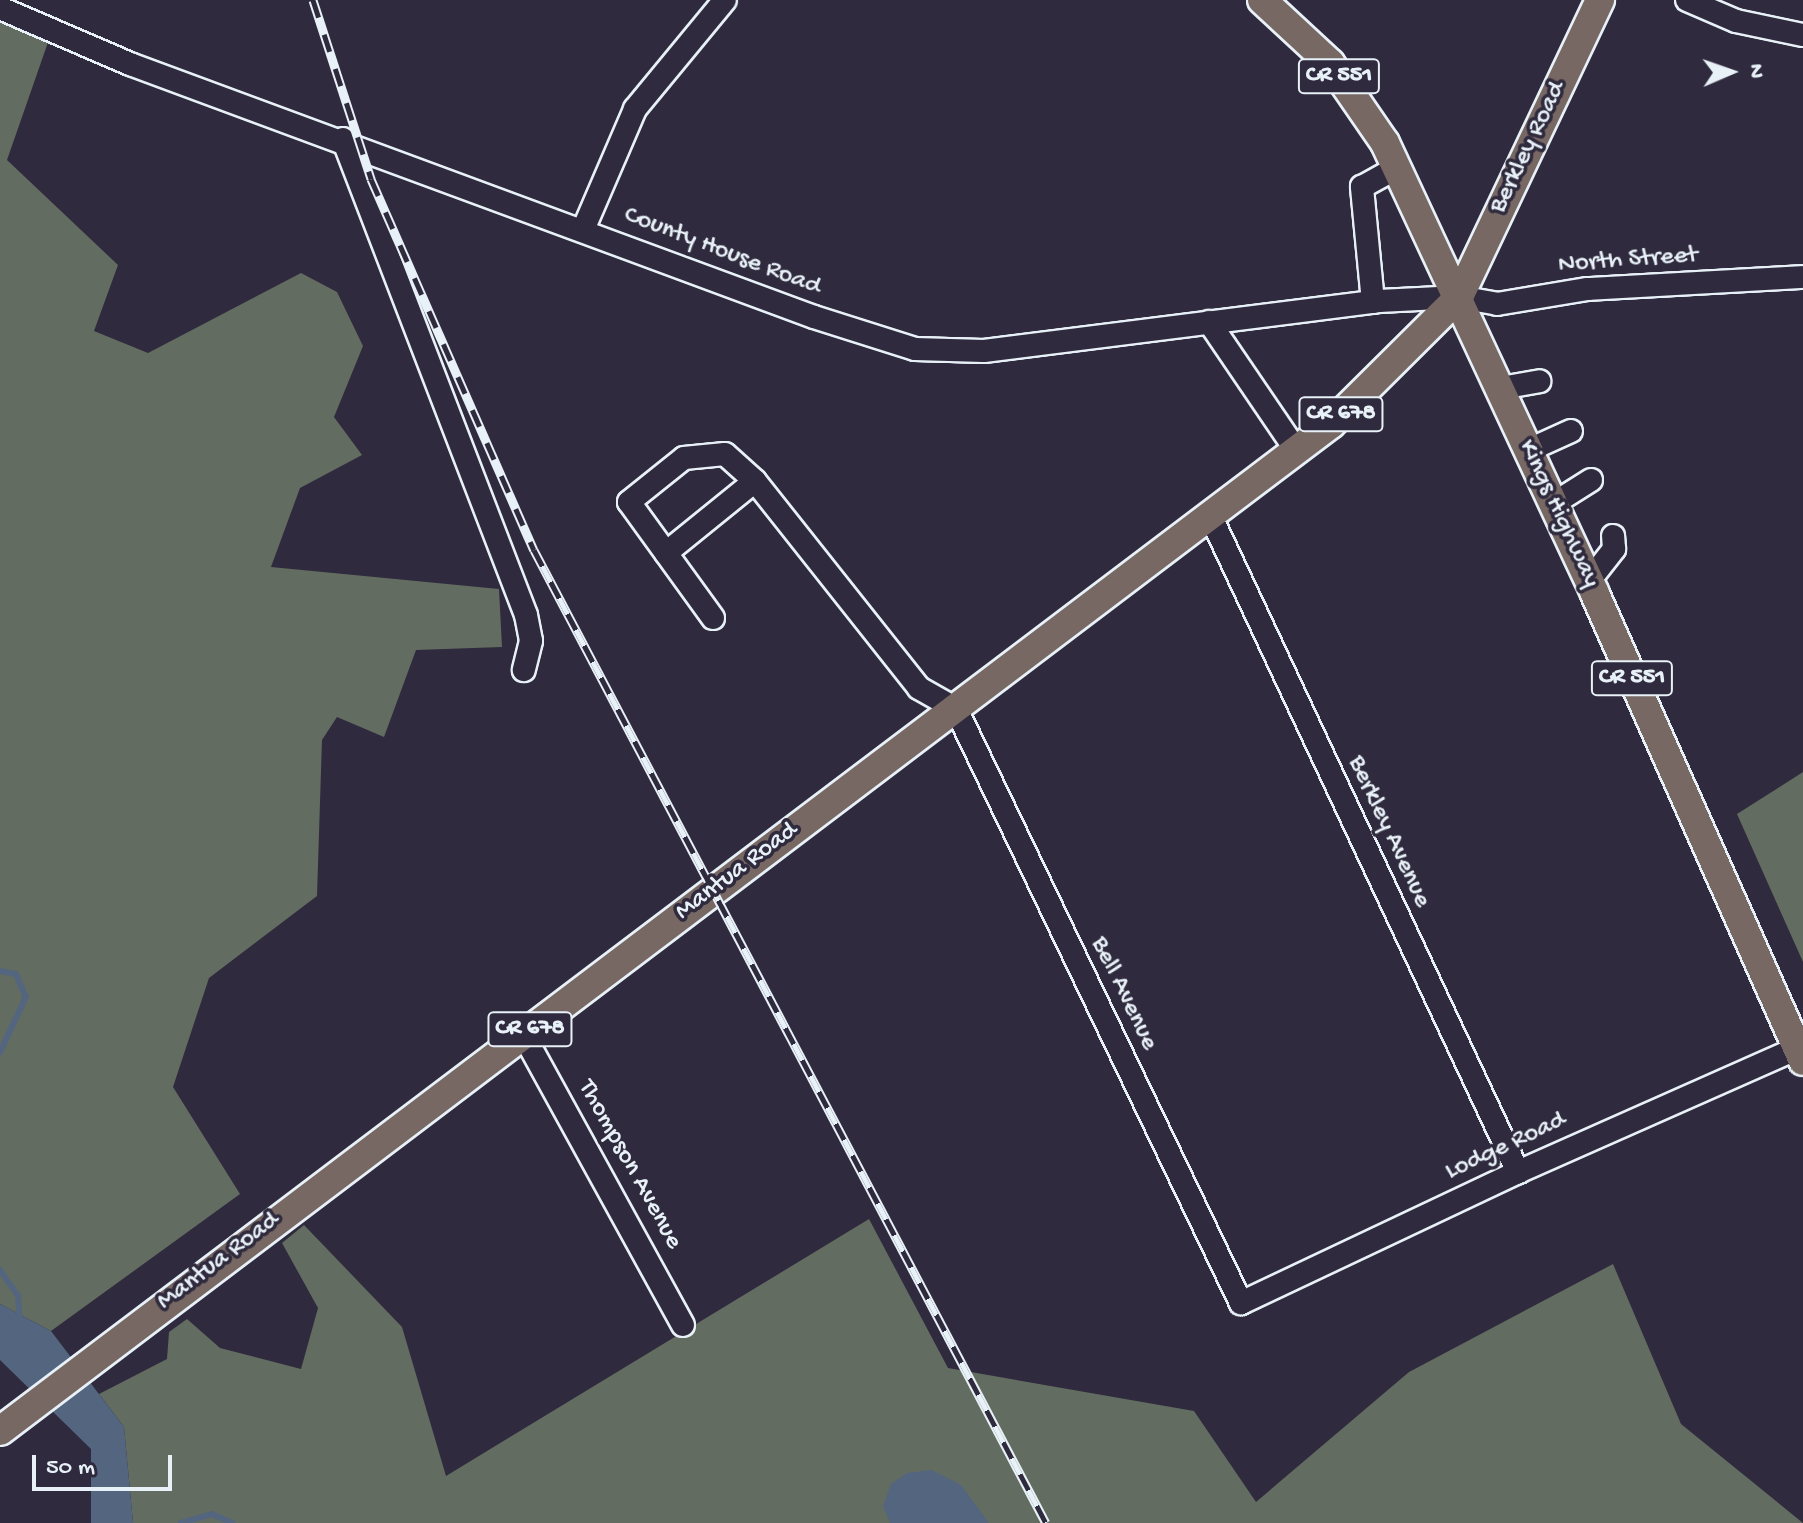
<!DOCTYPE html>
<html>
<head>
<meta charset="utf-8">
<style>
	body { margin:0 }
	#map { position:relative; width:1803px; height:1523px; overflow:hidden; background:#2f2a3d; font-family:"Gochi Hand",sans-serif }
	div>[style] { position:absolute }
	.green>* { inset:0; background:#626c60 }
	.water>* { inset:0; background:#54667f }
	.stream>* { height:6px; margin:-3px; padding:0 3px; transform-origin:3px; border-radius:3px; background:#54667f }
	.roads { filter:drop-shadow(2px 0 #e8f1f8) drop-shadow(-2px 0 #e8f1f8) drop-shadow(0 2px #e8f1f8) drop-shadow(0 -2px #e8f1f8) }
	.minor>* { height:22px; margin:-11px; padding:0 11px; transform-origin:11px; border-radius:11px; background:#2f2a3d }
	.major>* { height:28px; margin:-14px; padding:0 14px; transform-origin:14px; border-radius:14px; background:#776864 }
	.rail>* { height:9px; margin-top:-4.5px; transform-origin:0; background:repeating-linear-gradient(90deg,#2f2a3d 0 18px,#e8f1f8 0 36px); box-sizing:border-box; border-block:2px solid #e8f1f8 }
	span { translate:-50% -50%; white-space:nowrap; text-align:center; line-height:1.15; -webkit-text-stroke:7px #2f2a3d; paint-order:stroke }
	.shield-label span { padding:2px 6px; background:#2f2a3d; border:2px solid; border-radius:6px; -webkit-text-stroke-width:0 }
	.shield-label { font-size:24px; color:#e8f1f8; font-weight:700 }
	.street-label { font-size:26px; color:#e8f1f8 }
	.north { position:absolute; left:1691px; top:32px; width:80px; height:80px; -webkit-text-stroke:6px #2f2a3d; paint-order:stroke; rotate:88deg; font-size:22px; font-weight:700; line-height:32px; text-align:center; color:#e8f1f8 }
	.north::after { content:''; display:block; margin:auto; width:28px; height:36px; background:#e8f1f8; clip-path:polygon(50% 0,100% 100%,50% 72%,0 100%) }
	.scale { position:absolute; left:32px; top:1455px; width:140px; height:36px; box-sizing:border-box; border:4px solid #e8f1f8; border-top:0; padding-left:10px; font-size:24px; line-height:28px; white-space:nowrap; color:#e8f1f8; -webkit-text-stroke:6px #2f2a3d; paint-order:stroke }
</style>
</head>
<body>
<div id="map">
	<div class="green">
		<div style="clip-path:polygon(0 7px,53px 28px,7px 160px,118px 265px,94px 331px,148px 353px,301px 273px,337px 292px,363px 346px,334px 417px,362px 455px,300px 488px,271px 567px,499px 589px,502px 647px,416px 650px,384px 737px,337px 717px,322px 740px,317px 896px,209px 978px,173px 1087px,240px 1194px,51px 1331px,0 1304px)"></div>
		<div style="clip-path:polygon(1803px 772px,1803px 962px,1737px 814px)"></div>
		<div style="clip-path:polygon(869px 1219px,948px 1368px,1194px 1411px,1256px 1502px,1409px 1372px,1613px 1264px,1681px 1424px,1803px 1523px,133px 1523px,124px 1427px,99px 1394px,167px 1359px,169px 1332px,187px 1319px,220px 1348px,301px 1369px,318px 1308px,282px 1243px,304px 1225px,402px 1327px,446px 1476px)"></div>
	</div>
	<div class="water">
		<div style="clip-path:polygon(0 1304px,51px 1331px,124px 1427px,133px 1523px,91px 1523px,91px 1449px,0 1360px)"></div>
		<div style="clip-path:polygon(932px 1470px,961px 1485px,989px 1523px,890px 1523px,883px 1506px,891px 1484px,907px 1473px)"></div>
	</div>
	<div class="stream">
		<div style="left:0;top:971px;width:16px;rotate:11deg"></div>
		<div style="left:16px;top:974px;width:25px;rotate:67deg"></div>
		<div style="left:26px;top:997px;width:61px;rotate:115.3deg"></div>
		<div style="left:0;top:1270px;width:32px;rotate:55deg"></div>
		<div style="left:18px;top:1296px;width:27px;rotate:86deg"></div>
		<div style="left:181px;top:1523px;width:32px;rotate:-16deg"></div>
		<div style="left:212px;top:1514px;width:22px;rotate:24deg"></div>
	</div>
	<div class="roads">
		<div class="minor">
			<div style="left:1687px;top:0;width:53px;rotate:23.2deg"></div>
			<div style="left:1736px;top:21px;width:68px;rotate:11.8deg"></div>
			<div style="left:0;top:8px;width:142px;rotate:23.3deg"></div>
			<div style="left:130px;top:64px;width:729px;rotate:20.3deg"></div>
			<div style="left:814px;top:317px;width:106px;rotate:17.6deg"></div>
			<div style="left:915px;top:349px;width:69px;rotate:1.7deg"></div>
			<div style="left:984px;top:351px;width:398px;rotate:-7.2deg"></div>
			<div style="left:1379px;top:301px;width:80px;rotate:-2.9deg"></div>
			<div style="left:1459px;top:297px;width:39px;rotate:10deg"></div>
			<div style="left:1497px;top:304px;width:92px;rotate:-9.4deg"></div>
			<div style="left:1588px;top:289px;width:215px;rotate:-3.2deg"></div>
			<div style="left:343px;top:139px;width:510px;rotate:68.97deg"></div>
			<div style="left:526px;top:615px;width:26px;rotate:79deg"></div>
			<div style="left:531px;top:641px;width:30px;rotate:104deg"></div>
			<div style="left:583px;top:230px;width:132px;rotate:-66.7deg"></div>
			<div style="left:635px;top:109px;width:141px;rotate:-50.5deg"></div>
			<div style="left:1373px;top:302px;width:116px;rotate:-95.5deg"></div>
			<div style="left:1362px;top:187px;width:41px;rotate:-29.1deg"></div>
			<div style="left:1209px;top:322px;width:155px;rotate:55.8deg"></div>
			<div style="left:1501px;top:388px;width:39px;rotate:-10deg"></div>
			<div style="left:1529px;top:450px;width:46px;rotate:-24.3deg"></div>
			<div style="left:1553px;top:504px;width:45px;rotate:-32.3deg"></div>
			<div style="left:1210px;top:515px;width:726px;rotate:64.88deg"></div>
			<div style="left:666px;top:553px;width:114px;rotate:-39deg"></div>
			<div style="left:1589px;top:581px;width:41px;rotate:-52deg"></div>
			<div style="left:1614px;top:549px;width:13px;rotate:-94deg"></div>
			<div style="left:713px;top:618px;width:143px;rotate:-125.9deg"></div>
			<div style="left:629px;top:502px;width:70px;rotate:-38.7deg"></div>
			<div style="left:684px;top:458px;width:41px;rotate:-5.6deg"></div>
			<div style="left:725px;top:454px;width:40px;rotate:42deg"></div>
			<div style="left:755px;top:481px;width:264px;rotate:51.6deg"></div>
			<div style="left:919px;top:688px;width:43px;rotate:29.6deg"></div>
			<div style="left:956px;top:709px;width:659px;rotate:64.37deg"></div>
			<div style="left:1241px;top:1303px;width:306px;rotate:-25.3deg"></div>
			<div style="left:1518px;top:1172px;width:312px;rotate:-23.9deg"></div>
			<div style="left:523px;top:1034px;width:332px;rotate:61.2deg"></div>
		</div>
		<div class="major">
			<div style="left:1262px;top:0;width:93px;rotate:42.8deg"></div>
			<div style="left:1330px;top:63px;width:97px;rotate:55.5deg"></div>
			<div style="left:1385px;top:143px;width:497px;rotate:65deg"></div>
			<div style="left:1595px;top:594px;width:511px;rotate:65.99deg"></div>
			<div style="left:0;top:1431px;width:1669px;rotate:-37.11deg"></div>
			<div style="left:1331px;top:424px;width:180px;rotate:-44.8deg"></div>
			<div style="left:1459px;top:297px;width:329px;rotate:-64.6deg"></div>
		</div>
	</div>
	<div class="rail">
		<div style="left:313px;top:0;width:188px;rotate:72deg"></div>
		<div style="left:371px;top:179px;width:405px;rotate:66.3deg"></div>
		<div style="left:534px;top:550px;width:1099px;rotate:62.25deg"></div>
	</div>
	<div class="shield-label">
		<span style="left:1339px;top:76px">CR 551</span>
		<span style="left:1341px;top:414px">CR 678</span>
		<span style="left:1632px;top:678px">CR 551</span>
		<span style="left:530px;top:1029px">CR 678</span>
	</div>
	<div class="street-label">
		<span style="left:1529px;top:148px;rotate:-64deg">Berkley Road</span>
		<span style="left:722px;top:252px;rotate:21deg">County House Road</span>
		<span style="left:1628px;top:261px;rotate:-4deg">North Street</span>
		<span style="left:1558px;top:514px;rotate:65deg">Kings Highway</span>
		<span style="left:1388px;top:832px;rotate:65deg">Berkley Avenue</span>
		<span style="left:737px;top:872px;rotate:-37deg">Mantua Road</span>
		<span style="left:1123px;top:994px;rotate:64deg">Bell Avenue</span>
		<span style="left:1506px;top:1147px;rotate:-25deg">Lodge Road</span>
		<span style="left:629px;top:1165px;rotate:61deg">Thompson Avenue</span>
		<span style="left:219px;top:1262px;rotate:-37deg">Mantua Road</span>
	</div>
	<div class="north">N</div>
	<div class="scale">50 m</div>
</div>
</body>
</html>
